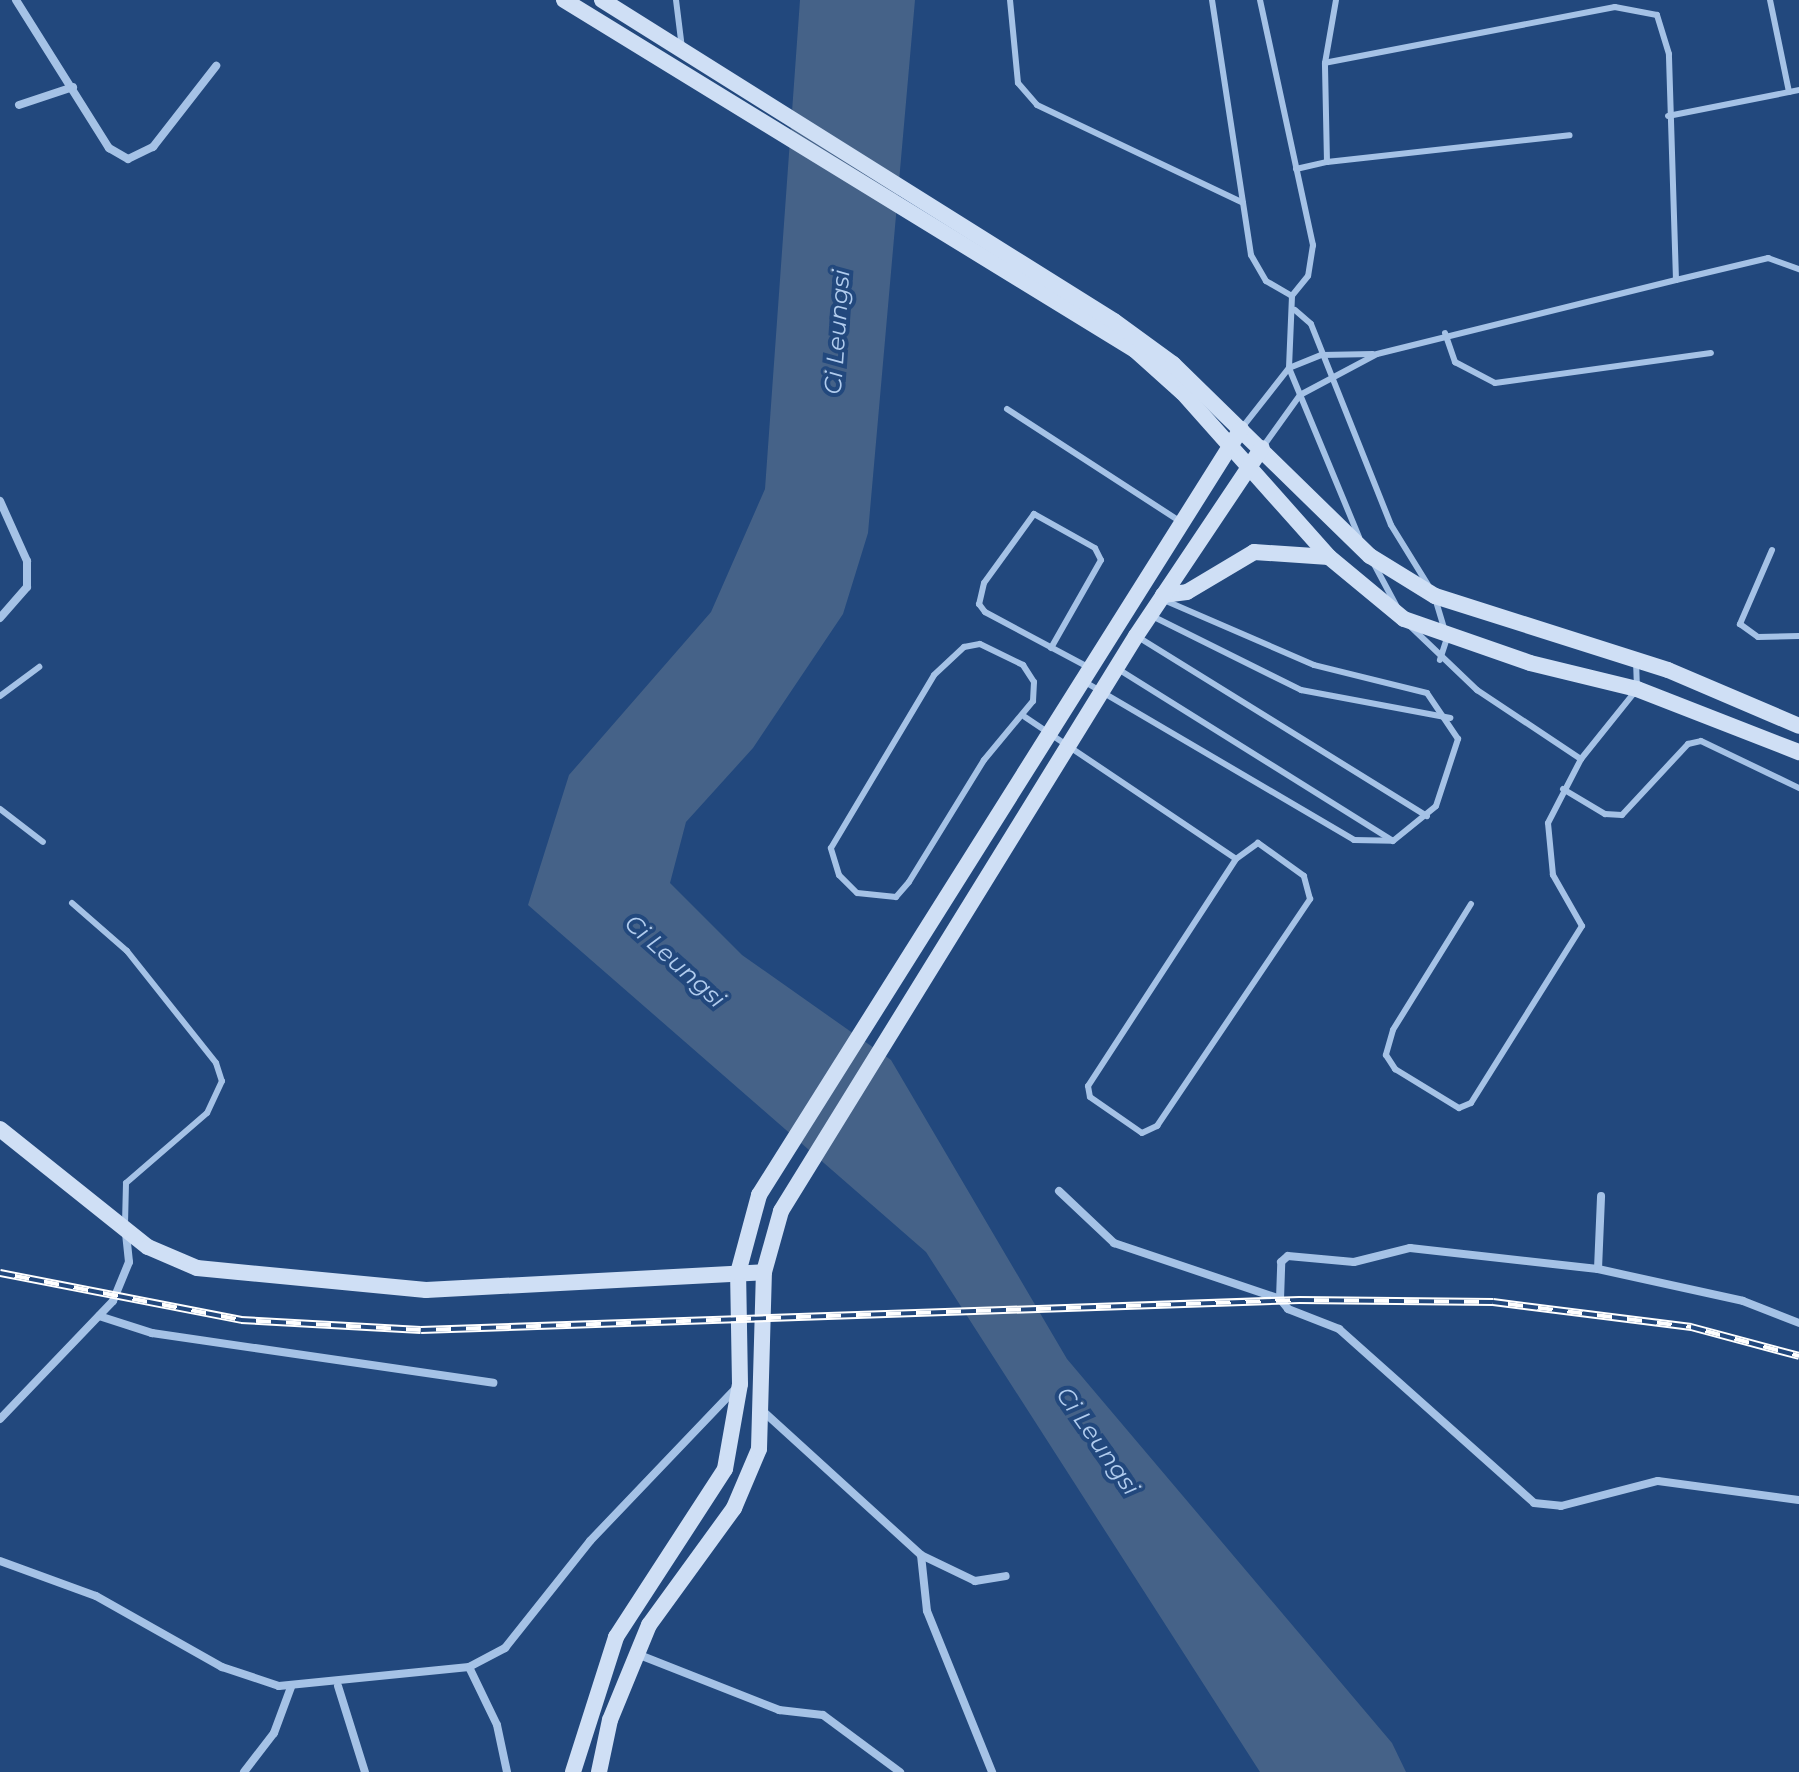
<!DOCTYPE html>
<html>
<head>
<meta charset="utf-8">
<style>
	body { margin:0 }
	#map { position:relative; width:1799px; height:1772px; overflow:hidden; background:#22487d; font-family:Montserrat,sans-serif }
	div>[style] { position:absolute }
	.water>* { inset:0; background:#456288 }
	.lane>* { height:6px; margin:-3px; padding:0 3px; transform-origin:3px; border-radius:3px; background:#a5c2e6 }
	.street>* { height:8px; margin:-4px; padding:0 4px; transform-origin:4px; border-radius:4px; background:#a5c2e6 }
	.secondary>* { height:16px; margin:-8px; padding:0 8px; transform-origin:8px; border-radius:8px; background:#cfdff5 }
	.rail>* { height:8px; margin-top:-4px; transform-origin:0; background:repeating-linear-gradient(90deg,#22487d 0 15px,#fff 0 30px); box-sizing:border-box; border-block:2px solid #fff }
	span { translate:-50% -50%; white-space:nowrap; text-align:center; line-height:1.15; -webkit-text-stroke:8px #22487d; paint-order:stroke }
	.water-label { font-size:24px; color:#b1ccee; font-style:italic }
</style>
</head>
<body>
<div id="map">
	<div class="water">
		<div style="clip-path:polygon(800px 0,915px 0,868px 533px,843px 614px,753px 748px,686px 822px,670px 883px,742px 955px,891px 1060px,1067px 1359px,1392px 1743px,1406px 1772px,1260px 1772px,926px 1252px,528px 905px,569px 775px,711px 612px,765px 489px)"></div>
	</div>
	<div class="lane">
		<div style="left:676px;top:0;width:48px;rotate:82.9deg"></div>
		<div style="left:1010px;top:0;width:83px;rotate:84.5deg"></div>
		<div style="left:1018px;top:83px;width:29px;rotate:49deg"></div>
		<div style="left:1037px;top:105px;width:228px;rotate:25.4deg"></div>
		<div style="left:1212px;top:0;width:258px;rotate:81.3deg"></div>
		<div style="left:1251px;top:255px;width:30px;rotate:60deg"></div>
		<div style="left:1266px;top:281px;width:30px;rotate:30deg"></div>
		<div style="left:1260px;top:0;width:251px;rotate:77.8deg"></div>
		<div style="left:1313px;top:245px;width:31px;rotate:99deg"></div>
		<div style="left:1308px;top:276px;width:26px;rotate:129deg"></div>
		<div style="left:1292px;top:296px;width:72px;rotate:92.4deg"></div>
		<div style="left:1289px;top:368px;width:183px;rotate:67.5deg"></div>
		<div style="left:1770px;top:0;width:94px;rotate:78.3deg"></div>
		<div style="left:1668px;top:116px;width:134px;rotate:-11.2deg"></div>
		<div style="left:1327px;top:162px;width:244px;rotate:-6.3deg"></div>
		<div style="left:1296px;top:169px;width:32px;rotate:-13deg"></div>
		<div style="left:1327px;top:162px;width:99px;rotate:-91.2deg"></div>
		<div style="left:1325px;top:63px;width:64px;rotate:-80.1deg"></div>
		<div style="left:1676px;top:280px;width:95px;rotate:-13.4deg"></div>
		<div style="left:1768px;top:258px;width:33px;rotate:20deg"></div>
		<div style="left:1295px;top:310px;width:21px;rotate:41deg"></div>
		<div style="left:1311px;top:324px;width:216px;rotate:68.3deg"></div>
		<div style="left:1391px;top:525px;width:70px;rotate:58.3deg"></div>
		<div style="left:1445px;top:333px;width:31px;rotate:71deg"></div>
		<div style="left:1455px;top:362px;width:45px;rotate:27.7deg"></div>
		<div style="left:1495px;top:383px;width:218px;rotate:-7.9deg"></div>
		<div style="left:1007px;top:409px;width:207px;rotate:33deg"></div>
		<div style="left:1241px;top:429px;width:78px;rotate:-51.8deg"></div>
		<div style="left:1289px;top:368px;width:35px;rotate:-22deg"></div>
		<div style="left:1322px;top:355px;width:51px;rotate:-1.1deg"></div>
		<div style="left:1262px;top:448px;width:65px;rotate:-54.4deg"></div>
		<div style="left:1300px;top:395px;width:87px;rotate:-28deg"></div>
		<div style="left:1377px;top:354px;width:308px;rotate:-13.9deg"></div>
		<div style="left:1676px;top:280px;width:226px;rotate:-91.8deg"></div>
		<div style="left:1669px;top:54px;width:41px;rotate:-107.1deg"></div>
		<div style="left:1657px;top:15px;width:43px;rotate:-169.2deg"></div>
		<div style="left:1615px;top:7px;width:295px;rotate:169.1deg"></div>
		<div style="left:1772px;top:550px;width:81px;rotate:113.4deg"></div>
		<div style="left:1740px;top:624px;width:22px;rotate:36deg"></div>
		<div style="left:1758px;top:637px;width:41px;rotate:-1.4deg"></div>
		<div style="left:1374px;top:564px;width:49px;rotate:61.9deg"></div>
		<div style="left:1435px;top:598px;width:42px;rotate:73.3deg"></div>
		<div style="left:1447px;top:638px;width:23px;rotate:108deg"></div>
		<div style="left:1150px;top:615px;width:169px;rotate:26.4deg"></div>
		<div style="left:1301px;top:690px;width:152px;rotate:10.6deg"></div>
		<div style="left:1410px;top:626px;width:93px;rotate:43.7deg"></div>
		<div style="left:1477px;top:690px;width:125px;rotate:33.6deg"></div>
		<div style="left:1138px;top:637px;width:340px;rotate:31.8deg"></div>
		<div style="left:980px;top:644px;width:48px;rotate:26deg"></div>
		<div style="left:1023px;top:665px;width:20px;rotate:57deg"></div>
		<div style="left:1034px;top:682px;width:19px;rotate:93deg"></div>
		<div style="left:1033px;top:701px;width:77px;rotate:129.7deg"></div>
		<div style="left:984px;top:760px;width:143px;rotate:121.6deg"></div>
		<div style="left:909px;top:882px;width:20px;rotate:131deg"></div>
		<div style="left:896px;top:897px;width:39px;rotate:-174deg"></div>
		<div style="left:857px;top:893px;width:25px;rotate:-135deg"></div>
		<div style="left:839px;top:875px;width:28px;rotate:-107deg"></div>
		<div style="left:831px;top:848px;width:201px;rotate:-59.2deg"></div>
		<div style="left:934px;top:675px;width:41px;rotate:-43deg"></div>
		<div style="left:964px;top:647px;width:16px;rotate:-11deg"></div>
		<div style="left:1051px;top:648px;width:101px;rotate:-60.4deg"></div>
		<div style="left:1101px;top:560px;width:13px;rotate:-117deg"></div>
		<div style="left:1095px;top:548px;width:70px;rotate:-150.9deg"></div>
		<div style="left:1034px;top:514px;width:85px;rotate:125.9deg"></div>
		<div style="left:984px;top:583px;width:22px;rotate:103deg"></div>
		<div style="left:979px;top:604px;width:10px;rotate:53deg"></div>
		<div style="left:985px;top:612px;width:117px;rotate:28.1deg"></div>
		<div style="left:1118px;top:669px;width:324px;rotate:32deg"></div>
		<div style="left:1085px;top:682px;width:312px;rotate:30.4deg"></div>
		<div style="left:1354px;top:840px;width:39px;rotate:1deg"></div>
		<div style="left:1393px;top:841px;width:55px;rotate:-39.1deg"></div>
		<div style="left:1436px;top:806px;width:71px;rotate:-71.8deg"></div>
		<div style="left:1458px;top:739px;width:55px;rotate:-124deg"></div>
		<div style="left:1427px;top:693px;width:116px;rotate:-166.1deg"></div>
		<div style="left:1314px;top:665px;width:163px;rotate:-156.6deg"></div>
		<div style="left:0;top:696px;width:49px;rotate:-36.6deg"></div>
		<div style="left:1025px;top:717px;width:254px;rotate:33.9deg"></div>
		<div style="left:1236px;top:859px;width:271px;rotate:123.1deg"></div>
		<div style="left:1088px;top:1086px;width:11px;rotate:80deg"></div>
		<div style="left:1090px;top:1097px;width:63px;rotate:34.7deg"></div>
		<div style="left:1142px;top:1133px;width:17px;rotate:-25deg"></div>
		<div style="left:1157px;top:1126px;width:274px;rotate:-56deg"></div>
		<div style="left:1310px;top:899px;width:24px;rotate:-105deg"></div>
		<div style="left:1304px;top:876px;width:57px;rotate:-144.3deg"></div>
		<div style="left:1258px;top:843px;width:27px;rotate:144deg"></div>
		<div style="left:1563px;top:789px;width:49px;rotate:30.8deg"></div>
		<div style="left:1605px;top:814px;width:17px;rotate:3deg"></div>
		<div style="left:1622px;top:815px;width:97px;rotate:-47.1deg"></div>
		<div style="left:1688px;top:744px;width:13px;rotate:-13deg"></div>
		<div style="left:1701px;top:741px;width:109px;rotate:25.6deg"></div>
		<div style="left:0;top:809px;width:54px;rotate:37.5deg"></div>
		<div style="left:72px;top:903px;width:73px;rotate:41.1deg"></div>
		<div style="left:127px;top:951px;width:143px;rotate:51.5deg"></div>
		<div style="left:216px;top:1063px;width:19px;rotate:72deg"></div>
		<div style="left:222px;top:1081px;width:35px;rotate:115deg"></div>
		<div style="left:207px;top:1113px;width:107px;rotate:139.2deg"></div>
		<div style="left:126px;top:1183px;width:40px;rotate:91.4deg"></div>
		<div style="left:1471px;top:904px;width:148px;rotate:121.8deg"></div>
		<div style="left:1393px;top:1030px;width:26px;rotate:106deg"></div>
		<div style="left:1386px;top:1055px;width:17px;rotate:57deg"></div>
		<div style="left:1395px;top:1069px;width:75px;rotate:31.4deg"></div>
		<div style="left:1459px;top:1108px;width:13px;rotate:-23deg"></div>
		<div style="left:1471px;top:1103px;width:209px;rotate:-57.9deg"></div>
		<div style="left:1582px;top:926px;width:59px;rotate:-119.6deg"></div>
		<div style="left:1553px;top:875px;width:52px;rotate:-95.5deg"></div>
		<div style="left:1548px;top:823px;width:72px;rotate:-62.7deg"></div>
		<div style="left:1581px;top:759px;width:90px;rotate:-51.3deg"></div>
		<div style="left:1637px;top:689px;width:27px;rotate:-92deg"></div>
	</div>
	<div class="street">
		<div style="left:16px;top:0;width:175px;rotate:57.9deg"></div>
		<div style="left:109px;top:148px;width:22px;rotate:30deg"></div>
		<div style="left:128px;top:159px;width:28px;rotate:-26deg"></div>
		<div style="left:153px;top:147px;width:103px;rotate:-52.1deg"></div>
		<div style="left:19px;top:105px;width:57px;rotate:-18.4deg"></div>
		<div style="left:0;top:501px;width:66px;rotate:65.8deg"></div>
		<div style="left:27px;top:561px;width:26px;rotate:90deg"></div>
		<div style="left:27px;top:587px;width:41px;rotate:131.1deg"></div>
		<div style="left:1059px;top:1191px;width:76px;rotate:43.4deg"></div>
		<div style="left:1114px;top:1243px;width:175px;rotate:18.6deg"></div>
		<div style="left:1280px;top:1299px;width:37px;rotate:-88deg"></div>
		<div style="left:1281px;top:1262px;width:9px;rotate:-41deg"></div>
		<div style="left:1288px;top:1256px;width:66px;rotate:5.2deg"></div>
		<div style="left:1354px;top:1262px;width:58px;rotate:-14deg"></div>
		<div style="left:1410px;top:1248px;width:189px;rotate:6.4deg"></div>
		<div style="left:1598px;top:1269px;width:148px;rotate:12.4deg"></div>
		<div style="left:1743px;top:1301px;width:60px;rotate:21.4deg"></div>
		<div style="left:1598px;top:1269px;width:73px;rotate:-87.6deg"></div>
		<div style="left:1280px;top:1299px;width:13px;rotate:51deg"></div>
		<div style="left:1288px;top:1309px;width:55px;rotate:21.4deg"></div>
		<div style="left:1339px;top:1329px;width:261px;rotate:41.7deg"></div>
		<div style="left:1534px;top:1503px;width:27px;rotate:6deg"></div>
		<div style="left:1561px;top:1506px;width:100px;rotate:-14.5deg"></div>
		<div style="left:1658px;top:1481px;width:142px;rotate:7.7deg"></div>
		<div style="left:99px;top:1316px;width:56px;rotate:17.8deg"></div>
		<div style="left:152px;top:1333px;width:345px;rotate:8.3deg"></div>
		<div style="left:765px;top:1413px;width:211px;rotate:42.3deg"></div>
		<div style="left:921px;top:1555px;width:60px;rotate:25.7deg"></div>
		<div style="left:975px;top:1581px;width:31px;rotate:-9deg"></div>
		<div style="left:0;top:1419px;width:163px;rotate:-46.2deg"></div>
		<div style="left:113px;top:1301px;width:42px;rotate:-67.7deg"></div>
		<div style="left:129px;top:1262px;width:31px;rotate:-96deg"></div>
		<div style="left:921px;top:1555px;width:56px;rotate:83.9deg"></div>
		<div style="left:927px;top:1611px;width:174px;rotate:68deg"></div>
		<div style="left:0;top:1561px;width:102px;rotate:20deg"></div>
		<div style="left:96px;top:1596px;width:145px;rotate:29.4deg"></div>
		<div style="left:222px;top:1667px;width:60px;rotate:18.4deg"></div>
		<div style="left:279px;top:1686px;width:191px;rotate:-5.7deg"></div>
		<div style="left:469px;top:1667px;width:41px;rotate:-27.8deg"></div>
		<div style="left:505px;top:1648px;width:137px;rotate:-51.5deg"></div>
		<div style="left:590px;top:1541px;width:213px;rotate:-46.3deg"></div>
		<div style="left:637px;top:1654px;width:153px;rotate:21.5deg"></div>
		<div style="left:779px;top:1710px;width:44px;rotate:6.5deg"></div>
		<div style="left:823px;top:1715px;width:96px;rotate:36.5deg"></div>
		<div style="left:469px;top:1667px;width:64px;rotate:64.2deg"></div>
		<div style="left:497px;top:1725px;width:48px;rotate:78deg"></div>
		<div style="left:338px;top:1686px;width:90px;rotate:72.6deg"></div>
		<div style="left:244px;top:1772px;width:49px;rotate:-52.4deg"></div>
		<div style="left:274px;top:1733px;width:49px;rotate:-69.7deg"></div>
	</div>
	<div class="secondary">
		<div style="left:564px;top:0;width:670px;rotate:31.51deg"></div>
		<div style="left:1135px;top:350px;width:64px;rotate:41.9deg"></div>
		<div style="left:1183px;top:393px;width:220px;rotate:48.3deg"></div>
		<div style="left:1329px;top:557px;width:97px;rotate:39.6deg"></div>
		<div style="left:1404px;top:619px;width:133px;rotate:19.2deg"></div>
		<div style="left:1530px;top:663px;width:110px;rotate:13.7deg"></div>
		<div style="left:1637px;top:689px;width:174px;rotate:21.3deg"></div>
		<div style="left:602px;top:0;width:604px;rotate:32.09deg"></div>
		<div style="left:1114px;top:321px;width:73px;rotate:36.1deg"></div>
		<div style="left:1173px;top:364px;width:275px;rotate:44.3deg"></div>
		<div style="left:1370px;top:556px;width:76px;rotate:31.6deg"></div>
		<div style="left:1435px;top:596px;width:244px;rotate:17.6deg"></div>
		<div style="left:1668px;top:670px;width:142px;rotate:23.1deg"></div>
		<div style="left:1163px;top:595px;width:24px;rotate:-7deg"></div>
		<div style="left:1187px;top:592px;width:78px;rotate:-30.8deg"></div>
		<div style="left:1254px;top:552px;width:75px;rotate:3.8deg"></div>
		<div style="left:0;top:1129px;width:189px;rotate:38.6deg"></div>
		<div style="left:148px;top:1247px;width:53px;rotate:23.2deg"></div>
		<div style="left:197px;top:1268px;width:230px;rotate:5.5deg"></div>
		<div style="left:426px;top:1290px;width:338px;rotate:-3deg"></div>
		<div style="left:573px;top:1772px;width:142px;rotate:-72.3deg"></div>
		<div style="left:616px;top:1637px;width:200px;rotate:-57deg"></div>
		<div style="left:725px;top:1469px;width:86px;rotate:-80deg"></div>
		<div style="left:740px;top:1384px;width:111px;rotate:-91deg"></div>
		<div style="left:738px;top:1273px;width:81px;rotate:-74.9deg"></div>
		<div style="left:759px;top:1195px;width:905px;rotate:-57.82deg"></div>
		<div style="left:599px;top:1772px;width:53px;rotate:-78.1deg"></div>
		<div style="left:610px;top:1720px;width:103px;rotate:-67.7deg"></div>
		<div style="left:649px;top:1625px;width:145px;rotate:-54deg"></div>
		<div style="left:734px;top:1508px;width:64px;rotate:-67deg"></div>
		<div style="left:759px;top:1449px;width:177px;rotate:-88.4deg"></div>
		<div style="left:764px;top:1272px;width:63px;rotate:-74.4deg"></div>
		<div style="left:781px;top:1211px;width:676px;rotate:-58.31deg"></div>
		<div style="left:1136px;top:636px;width:226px;rotate:-56.2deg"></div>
	</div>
	<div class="rail">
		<div style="left:0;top:1273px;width:246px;rotate:11deg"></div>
		<div style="left:241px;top:1320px;width:180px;rotate:3.2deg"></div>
		<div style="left:421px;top:1330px;width:879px;rotate:-1.96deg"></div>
		<div style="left:1299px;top:1300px;width:194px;rotate:0.6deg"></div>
		<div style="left:1493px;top:1302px;width:200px;rotate:7.2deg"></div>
		<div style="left:1691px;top:1327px;width:112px;rotate:15deg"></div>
	</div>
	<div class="water-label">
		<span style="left:837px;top:332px;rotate:-86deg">Ci Leungsi</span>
		<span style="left:675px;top:961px;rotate:42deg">Ci Leungsi</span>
		<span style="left:1098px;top:1441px;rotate:55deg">Ci Leungsi</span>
	</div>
</div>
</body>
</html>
